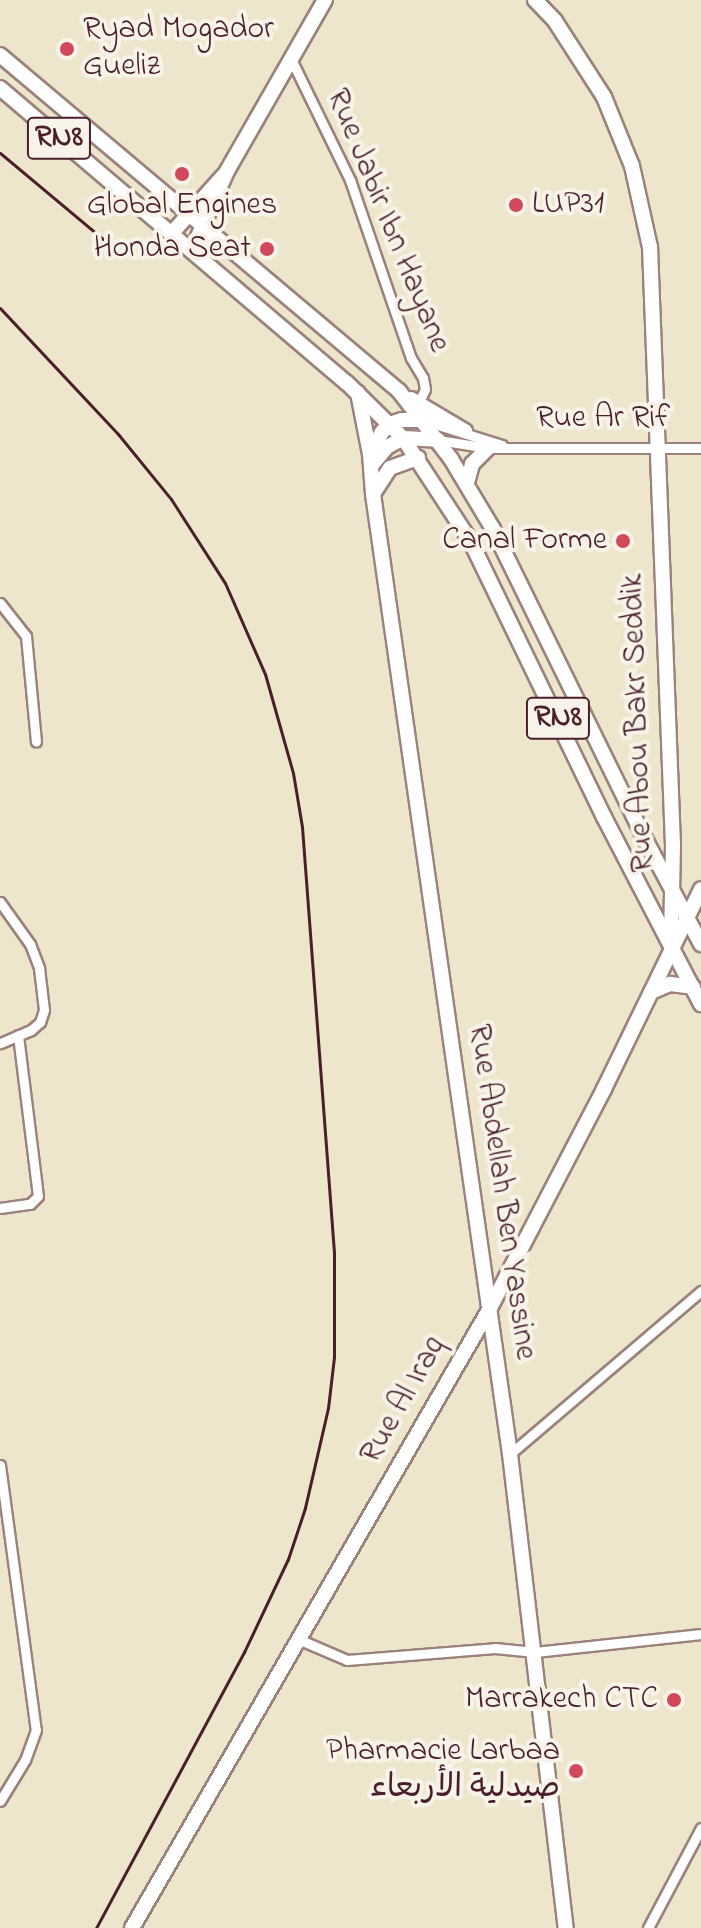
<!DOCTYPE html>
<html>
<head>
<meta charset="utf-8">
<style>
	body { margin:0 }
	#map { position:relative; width:701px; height:1928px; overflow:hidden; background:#eee6cc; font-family:"Indie Flower","Playpen Sans Arabic",sans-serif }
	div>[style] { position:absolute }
	.roads { filter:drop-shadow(2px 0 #9c827c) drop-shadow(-2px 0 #9c827c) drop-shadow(0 2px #9c827c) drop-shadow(0 -2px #9c827c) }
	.street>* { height:9px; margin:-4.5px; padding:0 4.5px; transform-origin:4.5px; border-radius:4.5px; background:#fff }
	.secondary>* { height:14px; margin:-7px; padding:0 7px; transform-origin:7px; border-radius:7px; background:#fff }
	.primary>* { height:14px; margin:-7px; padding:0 7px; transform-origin:7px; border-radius:7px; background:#fff }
	.rail>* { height:3px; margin:-1.5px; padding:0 1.5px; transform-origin:1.5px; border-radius:1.5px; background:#4a1f2b }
	.dots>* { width:22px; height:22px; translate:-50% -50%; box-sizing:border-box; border:4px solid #f7f3e8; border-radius:50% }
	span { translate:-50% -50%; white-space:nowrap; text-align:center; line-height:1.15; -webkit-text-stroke:8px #f7f3e8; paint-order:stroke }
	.shield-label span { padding:2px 6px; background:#f7f3e8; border:2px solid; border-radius:6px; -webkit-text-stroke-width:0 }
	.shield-label { font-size:30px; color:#4a1f2b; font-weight:700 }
	.poi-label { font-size:32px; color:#4a1f2b }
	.left { translate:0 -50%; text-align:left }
	.right { translate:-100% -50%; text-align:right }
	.street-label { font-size:32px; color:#4a1f2b }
</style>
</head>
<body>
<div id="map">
	<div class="roads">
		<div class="street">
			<div style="left:291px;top:59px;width:135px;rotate:64deg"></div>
			<div style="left:350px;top:180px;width:188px;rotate:71.1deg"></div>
			<div style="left:411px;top:358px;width:23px;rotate:59deg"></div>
			<div style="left:423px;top:378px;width:11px;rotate:80deg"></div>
			<div style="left:425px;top:389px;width:17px;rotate:115deg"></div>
			<div style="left:422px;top:420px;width:84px;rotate:17.4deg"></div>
			<div style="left:438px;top:440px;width:51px;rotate:9.1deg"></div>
			<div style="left:488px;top:448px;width:213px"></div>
			<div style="left:0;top:603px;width:42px;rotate:51.8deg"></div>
			<div style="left:26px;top:636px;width:106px;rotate:84.6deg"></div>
			<div style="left:0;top:902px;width:52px;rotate:54.5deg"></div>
			<div style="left:30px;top:944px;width:26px;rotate:69deg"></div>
			<div style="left:39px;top:968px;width:42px;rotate:83.2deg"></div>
			<div style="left:44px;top:1010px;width:13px;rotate:108deg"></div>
			<div style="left:40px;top:1022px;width:12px;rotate:138deg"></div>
			<div style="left:31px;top:1030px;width:34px;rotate:157deg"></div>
			<div style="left:0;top:1208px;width:30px;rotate:-8deg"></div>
			<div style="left:30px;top:1204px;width:11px;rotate:-45deg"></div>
			<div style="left:38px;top:1196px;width:162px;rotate:-97.1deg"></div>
			<div style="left:510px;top:1454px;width:251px;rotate:-40.5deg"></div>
			<div style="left:0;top:1465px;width:267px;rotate:82.3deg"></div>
			<div style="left:36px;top:1730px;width:32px;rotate:110deg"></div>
			<div style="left:25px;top:1760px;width:48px;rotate:121.4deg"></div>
			<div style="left:298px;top:1639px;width:53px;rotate:23.2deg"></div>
			<div style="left:347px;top:1660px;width:148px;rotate:-4.6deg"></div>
			<div style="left:495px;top:1648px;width:40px;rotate:5.7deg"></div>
			<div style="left:535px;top:1652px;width:167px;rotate:-6.2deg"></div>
			<div style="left:648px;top:1928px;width:113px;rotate:-62.1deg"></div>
		</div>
		<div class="secondary">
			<div style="left:535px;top:0;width:29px;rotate:46deg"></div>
			<div style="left:555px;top:21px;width:90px;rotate:57.2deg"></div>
			<div style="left:604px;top:97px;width:74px;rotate:67.9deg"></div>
			<div style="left:632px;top:166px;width:83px;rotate:77.5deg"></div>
			<div style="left:650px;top:247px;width:598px;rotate:87.8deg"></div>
			<div style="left:673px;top:845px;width:97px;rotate:91.2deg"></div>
			<div style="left:172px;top:233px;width:78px;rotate:-48.1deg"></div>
			<div style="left:192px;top:250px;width:86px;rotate:-66.1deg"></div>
			<div style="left:227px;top:171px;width:197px;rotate:-60.2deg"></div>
			<div style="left:422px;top:420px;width:20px;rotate:180deg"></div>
			<div style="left:402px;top:420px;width:13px;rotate:162deg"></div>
			<div style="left:390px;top:424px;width:11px;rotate:135deg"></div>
			<div style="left:382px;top:432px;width:25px;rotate:119deg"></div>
			<div style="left:370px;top:454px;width:40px;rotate:85.7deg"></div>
			<div style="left:373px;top:494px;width:970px;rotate:81.88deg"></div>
			<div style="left:510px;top:1454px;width:477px;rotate:83.3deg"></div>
			<div style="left:371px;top:466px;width:25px;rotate:-50deg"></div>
			<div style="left:387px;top:447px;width:18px;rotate:-29deg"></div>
			<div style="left:403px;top:438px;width:35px;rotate:3deg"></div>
			<div style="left:132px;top:1928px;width:714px;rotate:-59.99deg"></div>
			<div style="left:489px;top:1310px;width:249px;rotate:-62.5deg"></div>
			<div style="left:604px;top:1089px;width:222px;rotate:-64.1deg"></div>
		</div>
		<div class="primary">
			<div style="left:0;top:55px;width:522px;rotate:40.1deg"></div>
			<div style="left:399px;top:391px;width:86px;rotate:52.6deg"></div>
			<div style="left:451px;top:459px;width:82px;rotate:59deg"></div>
			<div style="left:493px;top:529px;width:347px;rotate:63.9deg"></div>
			<div style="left:646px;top:841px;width:117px;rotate:61.9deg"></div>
			<div style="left:0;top:88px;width:455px;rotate:40.4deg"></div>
			<div style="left:347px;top:383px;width:78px;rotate:44.5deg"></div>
			<div style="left:403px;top:438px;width:124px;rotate:56.8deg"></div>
			<div style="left:471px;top:542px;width:305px;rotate:64.2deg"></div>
			<div style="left:604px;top:817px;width:211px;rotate:62.6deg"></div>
			<div style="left:358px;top:393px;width:62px;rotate:78.9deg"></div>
			<div style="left:411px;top:399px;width:63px;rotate:30.7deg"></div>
			<div style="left:467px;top:483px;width:20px;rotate:-75deg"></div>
			<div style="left:472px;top:464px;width:23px;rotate:-45deg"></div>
			<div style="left:373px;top:494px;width:31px;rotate:-57deg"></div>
			<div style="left:390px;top:468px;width:30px;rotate:-20deg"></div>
			<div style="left:651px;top:992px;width:21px;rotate:-23deg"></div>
			<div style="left:670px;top:984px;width:23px;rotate:7deg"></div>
		</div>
	</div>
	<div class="rail">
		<div style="left:0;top:153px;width:150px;rotate:39.9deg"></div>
		<div style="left:0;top:308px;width:173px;rotate:46.9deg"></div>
		<div style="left:118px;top:434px;width:84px;rotate:50.8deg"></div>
		<div style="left:171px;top:499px;width:100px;rotate:57.3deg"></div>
		<div style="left:225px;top:583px;width:99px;rotate:66.3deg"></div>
		<div style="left:265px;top:674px;width:103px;rotate:74.2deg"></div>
		<div style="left:293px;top:773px;width:55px;rotate:80.5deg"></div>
		<div style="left:302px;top:827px;width:428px;rotate:85.7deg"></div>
		<div style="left:334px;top:1254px;width:103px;rotate:90deg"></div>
		<div style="left:334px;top:1357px;width:51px;rotate:96.7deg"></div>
		<div style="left:328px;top:1408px;width:103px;rotate:103deg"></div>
		<div style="left:305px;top:1508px;width:54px;rotate:108.4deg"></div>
		<div style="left:288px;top:1559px;width:103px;rotate:115.3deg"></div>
		<div style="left:244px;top:1652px;width:313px;rotate:118.2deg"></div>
	</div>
	<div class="dots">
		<div style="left:67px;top:49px;background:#d1495b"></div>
		<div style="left:182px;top:174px;background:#d1495b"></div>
		<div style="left:516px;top:205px;background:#d1495b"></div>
		<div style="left:267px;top:249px;background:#d1495b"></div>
		<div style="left:623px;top:541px;background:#d1495b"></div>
		<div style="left:674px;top:1700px;background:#d1495b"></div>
		<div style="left:576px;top:1771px;background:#d1495b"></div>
	</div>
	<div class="shield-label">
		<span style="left:59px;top:138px">RN8</span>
		<span style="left:558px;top:718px">RN8</span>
	</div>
	<div class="poi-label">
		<span class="left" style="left:83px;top:49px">Ryad Mogador<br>Gueliz</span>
		<span class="left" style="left:532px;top:205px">LUP31</span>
		<span style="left:182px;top:206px">Global Engines</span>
		<span class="right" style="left:251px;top:249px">Honda Seat</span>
		<span class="right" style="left:607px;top:541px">Canal Forme</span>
		<span class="right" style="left:658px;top:1700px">Marrakech CTC</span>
		<span class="right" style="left:560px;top:1771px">Pharmacie Larbaa<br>صيدلية الأربعاء</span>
	</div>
	<div class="street-label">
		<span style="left:387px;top:221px;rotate:68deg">Rue Jabir Ibn Hayane</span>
		<span style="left:603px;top:419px">Rue Ar Rif</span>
		<span style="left:639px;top:723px;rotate:-92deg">Rue Abou Bakr Seddik</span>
		<span style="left:501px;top:1192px;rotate:82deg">Rue Abdellah Ben Yassine</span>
		<span style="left:404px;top:1401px;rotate:-60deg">Rue Al Iraq</span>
	</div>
</div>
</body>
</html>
